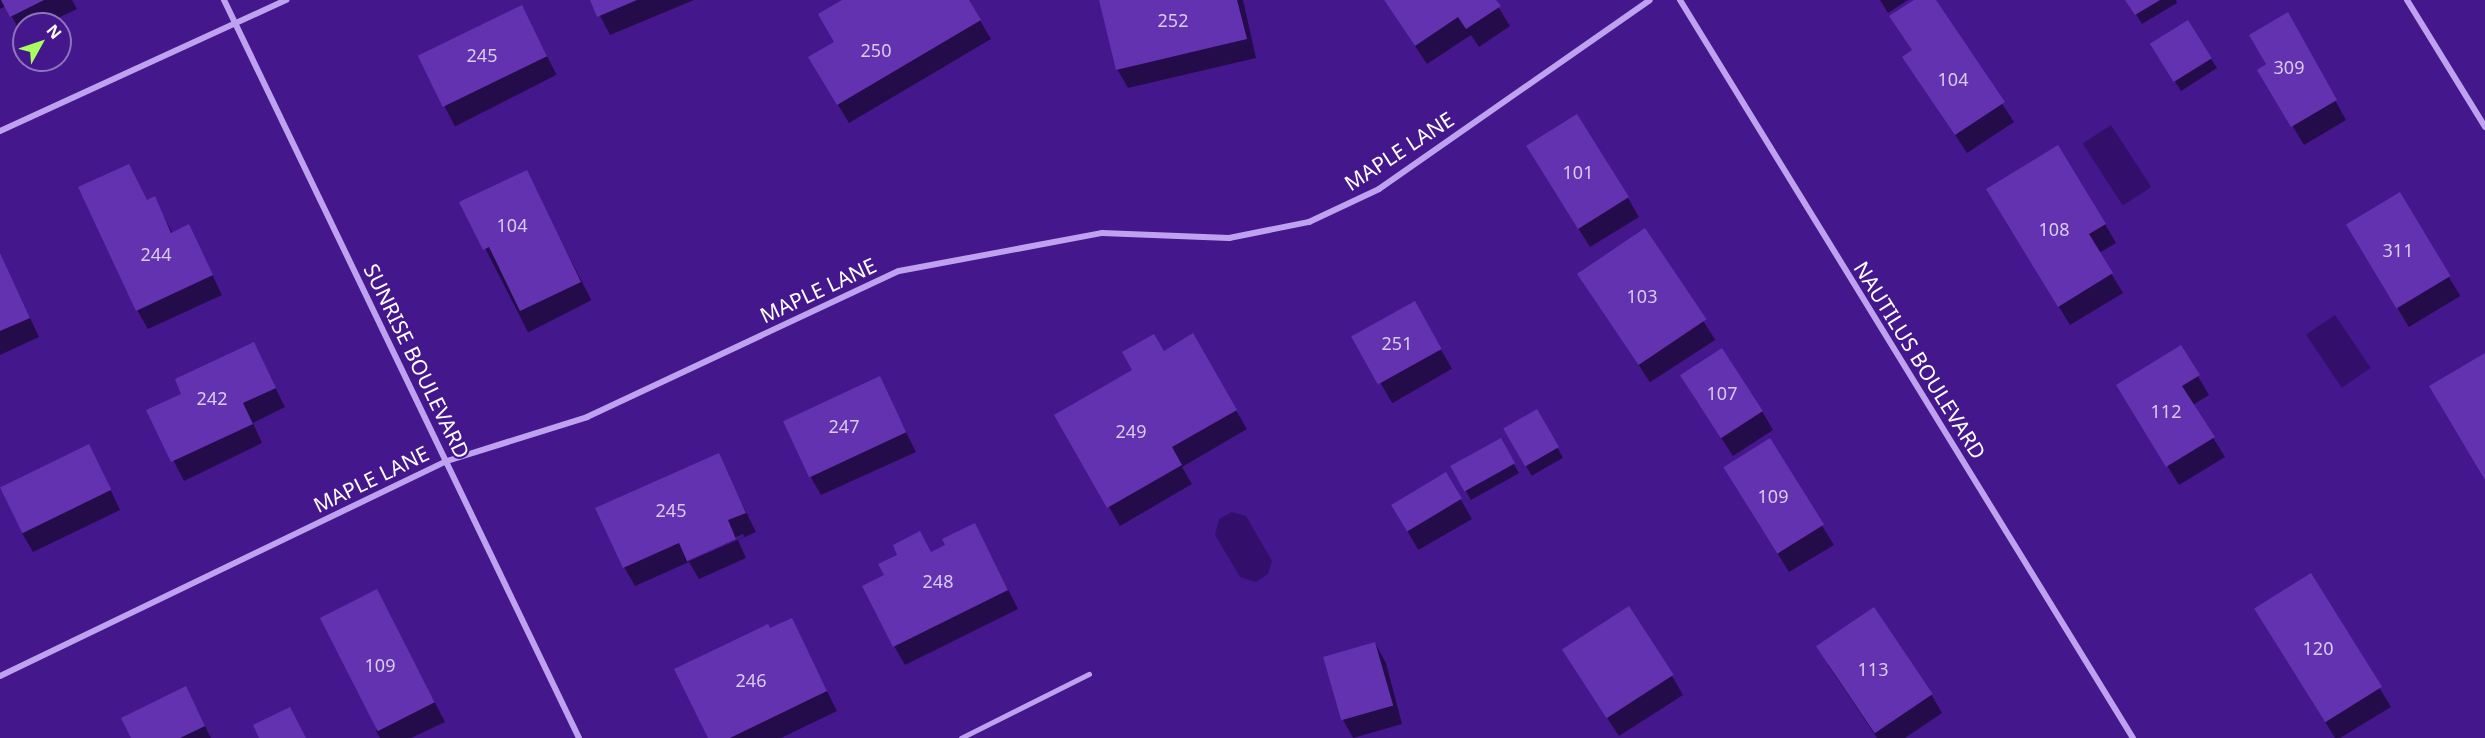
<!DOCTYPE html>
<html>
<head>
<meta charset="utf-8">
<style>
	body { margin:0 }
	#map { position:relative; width:2485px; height:738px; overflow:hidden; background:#45178d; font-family:"Noto Sans",sans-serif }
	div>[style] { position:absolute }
	.water>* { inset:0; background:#330f6b; transform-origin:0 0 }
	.shadow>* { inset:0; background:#0007; transform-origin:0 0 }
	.building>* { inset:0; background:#6332b1; transform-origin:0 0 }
	.service>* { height:4.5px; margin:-2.25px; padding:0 2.25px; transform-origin:2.25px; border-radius:2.25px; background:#bfa2ef }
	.minor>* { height:6px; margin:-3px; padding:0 3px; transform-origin:3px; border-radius:3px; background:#bfa2ef }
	span { translate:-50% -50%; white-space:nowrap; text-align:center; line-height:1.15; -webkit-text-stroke:4.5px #45178d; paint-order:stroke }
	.number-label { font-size:18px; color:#d8ccec }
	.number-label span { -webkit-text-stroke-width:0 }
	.street-label { font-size:21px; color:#fff }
	.north { position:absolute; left:12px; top:12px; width:60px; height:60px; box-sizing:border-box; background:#45178d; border:2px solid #8f74bb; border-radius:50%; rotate:50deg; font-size:16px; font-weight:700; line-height:24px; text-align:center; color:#fff }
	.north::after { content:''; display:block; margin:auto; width:21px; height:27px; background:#aaff60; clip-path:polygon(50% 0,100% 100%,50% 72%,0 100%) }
</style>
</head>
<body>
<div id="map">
	<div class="water">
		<div style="left:2111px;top:125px;width:74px;height:34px;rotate:57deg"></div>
		<div style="left:2335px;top:315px;width:64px;height:35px;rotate:56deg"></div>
		<div style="clip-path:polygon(1232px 512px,1246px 516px,1272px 561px,1268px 574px,1256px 582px,1240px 577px,1215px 535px,1219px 519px)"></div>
	</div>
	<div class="shadow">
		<div style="clip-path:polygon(0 0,72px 0,77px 9px,45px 24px,24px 24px,22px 35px,6px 6px,0 9px)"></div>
		<div style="clip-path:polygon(592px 0,694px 0,610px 35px)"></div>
		<div style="clip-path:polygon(845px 0,968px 0,991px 39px,849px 123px,821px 77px,836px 42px)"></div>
		<div style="clip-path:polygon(1101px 0,1243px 0,1256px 58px,1128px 88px,1117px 69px)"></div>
		<div style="clip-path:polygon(1384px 0,1494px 0,1510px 26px,1479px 47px,1471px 35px,1427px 64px)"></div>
		<div style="clip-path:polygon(1880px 0,1908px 0,1888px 13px)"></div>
		<div style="clip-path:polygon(1916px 0,1934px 0,2014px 122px,1967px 153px,1904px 57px,1913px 51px,1891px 17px)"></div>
		<div style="clip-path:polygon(2127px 0,2176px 0,2177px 3px,2142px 24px)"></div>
		<div style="left:522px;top:7px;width:76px;height:114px;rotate:63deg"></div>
		<div style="clip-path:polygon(2187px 22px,2217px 68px,2181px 91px,2158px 55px)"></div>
		<div style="clip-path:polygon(2298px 33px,2346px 120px,2304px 145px,2259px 70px)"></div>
		<div style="clip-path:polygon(129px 166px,147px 201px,154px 198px,173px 234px,189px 226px,222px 295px,148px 329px,137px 310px)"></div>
		<div style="clip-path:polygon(1539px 166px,1628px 198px,1639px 217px,1590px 247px)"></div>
		<div style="left:526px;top:172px;width:144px;height:71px;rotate:63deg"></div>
		<div style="left:2399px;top:194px;width:119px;height:60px;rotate:59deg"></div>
		<div style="clip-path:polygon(1999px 208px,2105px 224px,2116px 243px,2099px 253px,2123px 293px,2070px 325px)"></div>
		<div style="left:1644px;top:230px;width:131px;height:78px;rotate:57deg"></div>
		<div style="clip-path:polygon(0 254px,39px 337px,0 355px)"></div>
		<div style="left:1414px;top:303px;width:76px;height:69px;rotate:60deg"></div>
		<div style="clip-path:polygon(1192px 335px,1247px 429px,1182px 467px,1192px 484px,1120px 526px,1056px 416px)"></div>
		<div style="clip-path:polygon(253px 344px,285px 407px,253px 423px,262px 443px,184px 481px,148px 411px,183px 394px)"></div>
		<div style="clip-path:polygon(2181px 347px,2209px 395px,2193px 405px,2225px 457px,2179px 485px,2129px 404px)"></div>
		<div style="clip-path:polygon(879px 378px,916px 452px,821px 495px,810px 476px)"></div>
		<div style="clip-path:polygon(1693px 395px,1762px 411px,1773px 430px,1733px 456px)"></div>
		<div style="left:1536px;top:411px;width:54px;height:36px;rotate:60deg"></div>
		<div style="clip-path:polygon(1769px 440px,1834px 545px,1789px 572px,1736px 486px)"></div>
		<div style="left:1501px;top:441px;width:37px;height:55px;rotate:61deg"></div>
		<div style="clip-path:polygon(evenodd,718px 455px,756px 532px,738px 540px,746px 558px,699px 579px,689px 562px,635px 586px,624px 567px,718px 455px,743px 534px,744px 537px,687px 562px,687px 559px,743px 534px)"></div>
		<div style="clip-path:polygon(99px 465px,120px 510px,33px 552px,22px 533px)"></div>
		<div style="left:1446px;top:474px;width:52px;height:62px;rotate:60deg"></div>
		<div style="clip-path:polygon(985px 544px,1018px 609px,905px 665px,894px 646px,931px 553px,947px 545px)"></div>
		<div style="clip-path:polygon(2311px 575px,2391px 707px,2340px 738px,2335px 738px,2267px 628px)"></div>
		<div style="clip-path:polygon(387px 610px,445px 722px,411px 738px,380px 738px,376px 731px)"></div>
		<div style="clip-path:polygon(791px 620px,837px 711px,781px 738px,709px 738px,770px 630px)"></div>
		<div style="clip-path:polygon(1375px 643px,1386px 663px,1402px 724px,1353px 738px,1342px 718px)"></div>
		<div style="clip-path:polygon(1828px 665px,1931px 694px,1942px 713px,1905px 738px,1877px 738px)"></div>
		<div style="clip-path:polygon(1575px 669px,1672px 676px,1683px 695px,1619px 736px)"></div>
		<div style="clip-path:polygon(186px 688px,211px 738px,132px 738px)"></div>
	</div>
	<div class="building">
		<div style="clip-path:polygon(1px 0,44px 0,10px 17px)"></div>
		<div style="clip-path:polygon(590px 0,637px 0,597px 17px)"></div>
		<div style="clip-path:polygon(842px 0,969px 0,981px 20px,837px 105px,808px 57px,834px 42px,818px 14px)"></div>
		<div style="clip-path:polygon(1099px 0,1237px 0,1247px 39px,1116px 70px)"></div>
		<div style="clip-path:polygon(1384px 0,1496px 0,1501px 6px,1466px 29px,1458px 17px,1415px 46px)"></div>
		<div style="clip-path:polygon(1914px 0,1936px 0,2005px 102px,1955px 135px,1902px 57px,1912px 50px,1889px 16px)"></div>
		<div style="clip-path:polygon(2125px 0,2160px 0,2135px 15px)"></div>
		<div style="left:522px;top:5px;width:57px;height:116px;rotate:64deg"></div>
		<div style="clip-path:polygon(2288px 12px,2337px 100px,2291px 127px,2257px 70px,2266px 64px,2249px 35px)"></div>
		<div style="left:2188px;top:20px;width:45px;height:45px;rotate:58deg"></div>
		<div style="left:1577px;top:114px;width:98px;height:60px;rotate:58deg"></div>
		<div style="clip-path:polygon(2058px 145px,2106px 224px,2089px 234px,2113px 273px,2058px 307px,1986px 189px)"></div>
		<div style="clip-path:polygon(129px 164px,147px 200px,155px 196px,171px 233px,189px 224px,213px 275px,136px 311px,78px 187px)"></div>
		<div style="clip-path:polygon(527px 170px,581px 282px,520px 311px,489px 247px,483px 250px,459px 202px)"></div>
		<div style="left:2400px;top:192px;width:98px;height:63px;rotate:59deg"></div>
		<div style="left:1645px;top:228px;width:110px;height:82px;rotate:56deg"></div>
		<div style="clip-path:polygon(0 253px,30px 318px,0 331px)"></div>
		<div style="left:1415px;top:301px;width:55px;height:73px;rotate:61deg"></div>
		<div style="clip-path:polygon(1193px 333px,1237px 410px,1172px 447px,1182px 465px,1107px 508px,1054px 415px,1132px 370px,1122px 352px,1154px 334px,1164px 351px)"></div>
		<div style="clip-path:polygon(254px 342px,276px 388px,243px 403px,253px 424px,171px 462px,146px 410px,181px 394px,175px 379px)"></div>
		<div style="clip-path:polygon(2181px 345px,2200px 375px,2182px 386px,2215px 437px,2166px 467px,2116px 385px)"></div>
		<div style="left:1722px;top:348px;width:75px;height:50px;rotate:57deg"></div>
		<div style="clip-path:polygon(2485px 353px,2485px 480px,2429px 386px)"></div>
		<div style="left:880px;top:376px;width:62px;height:107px;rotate:65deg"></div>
		<div style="left:1537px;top:409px;width:44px;height:39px;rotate:60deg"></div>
		<div style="left:1501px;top:438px;width:29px;height:58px;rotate:61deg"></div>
		<div style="left:1770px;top:438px;width:102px;height:55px;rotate:58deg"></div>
		<div style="left:89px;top:444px;width:51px;height:99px;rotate:64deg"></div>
		<div style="clip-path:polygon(719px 453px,746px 513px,728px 520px,736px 539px,687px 561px,679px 543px,623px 568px,595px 508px)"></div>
		<div style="left:1446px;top:472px;width:31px;height:64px;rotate:59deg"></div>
		<div style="clip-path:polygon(975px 523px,1008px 590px,893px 647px,862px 586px,884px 575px,878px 564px,897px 555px,893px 545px,920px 531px,931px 552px,945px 545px,942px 539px)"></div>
		<div style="left:2311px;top:573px;width:134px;height:67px;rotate:58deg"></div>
		<div style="left:377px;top:589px;width:127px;height:64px;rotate:63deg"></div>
		<div style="left:1629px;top:606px;width:82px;height:80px;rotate:57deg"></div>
		<div style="left:1874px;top:607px;width:105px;height:70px;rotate:56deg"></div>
		<div style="clip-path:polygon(792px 618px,827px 691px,730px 738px,708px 738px,674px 669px,768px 624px,770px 628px)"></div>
		<div style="left:1375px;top:642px;width:66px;height:54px;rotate:74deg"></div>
		<div style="clip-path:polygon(186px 686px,205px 726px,180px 738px,131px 738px,121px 718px)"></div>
		<div style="clip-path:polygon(290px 707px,306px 738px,259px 738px,253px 725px)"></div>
	</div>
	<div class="service">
		<div style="left:961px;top:738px;width:143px;rotate:-26.6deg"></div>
	</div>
	<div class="minor">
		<div style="left:224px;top:0;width:819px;rotate:64.31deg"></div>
		<div style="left:1680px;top:0;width:866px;rotate:58.46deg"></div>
		<div style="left:2407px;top:0;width:149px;rotate:58.4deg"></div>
		<div style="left:0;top:131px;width:315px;rotate:-24.6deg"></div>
		<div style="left:0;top:676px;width:496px;rotate:-25.7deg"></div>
		<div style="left:447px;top:461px;width:147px;rotate:-17.4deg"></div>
		<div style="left:587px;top:417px;width:344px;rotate:-25.1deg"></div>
		<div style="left:899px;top:271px;width:207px;rotate:-10.6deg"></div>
		<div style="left:1102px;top:233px;width:127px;rotate:2.3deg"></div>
		<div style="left:1229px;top:238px;width:82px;rotate:-11.3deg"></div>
		<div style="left:1309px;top:222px;width:77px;rotate:-25.2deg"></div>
		<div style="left:1379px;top:189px;width:330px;rotate:-34.9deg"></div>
	</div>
	<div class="number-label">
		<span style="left:1173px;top:20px">252</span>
		<span style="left:876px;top:50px">250</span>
		<span style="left:482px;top:55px">245</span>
		<span style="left:2289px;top:67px">309</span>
		<span style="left:1953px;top:79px">104</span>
		<span style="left:1578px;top:172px">101</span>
		<span style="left:512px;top:225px">104</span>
		<span style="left:2054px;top:229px">108</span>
		<span style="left:2398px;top:250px">311</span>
		<span style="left:156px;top:254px">244</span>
		<span style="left:1642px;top:296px">103</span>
		<span style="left:1397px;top:343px">251</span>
		<span style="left:1722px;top:393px">107</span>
		<span style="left:212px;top:398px">242</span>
		<span style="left:2166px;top:411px">112</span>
		<span style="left:844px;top:426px">247</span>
		<span style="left:1131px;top:431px">249</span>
		<span style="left:1773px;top:496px">109</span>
		<span style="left:671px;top:510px">245</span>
		<span style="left:938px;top:581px">248</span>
		<span style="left:2318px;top:648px">120</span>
		<span style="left:380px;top:665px">109</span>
		<span style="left:1873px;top:669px">113</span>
		<span style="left:751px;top:680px">246</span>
	</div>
	<div class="street-label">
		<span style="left:1399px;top:151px;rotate:-33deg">MAPLE LANE</span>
		<span style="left:818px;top:290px;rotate:-25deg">MAPLE LANE</span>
		<span style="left:1920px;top:360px;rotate:58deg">NAUTILUS BOULEVARD</span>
		<span style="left:417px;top:361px;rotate:64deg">SUNRISE BOULEVARD</span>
		<span style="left:371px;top:479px;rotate:-26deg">MAPLE LANE</span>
	</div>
	<div class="north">N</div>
</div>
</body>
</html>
